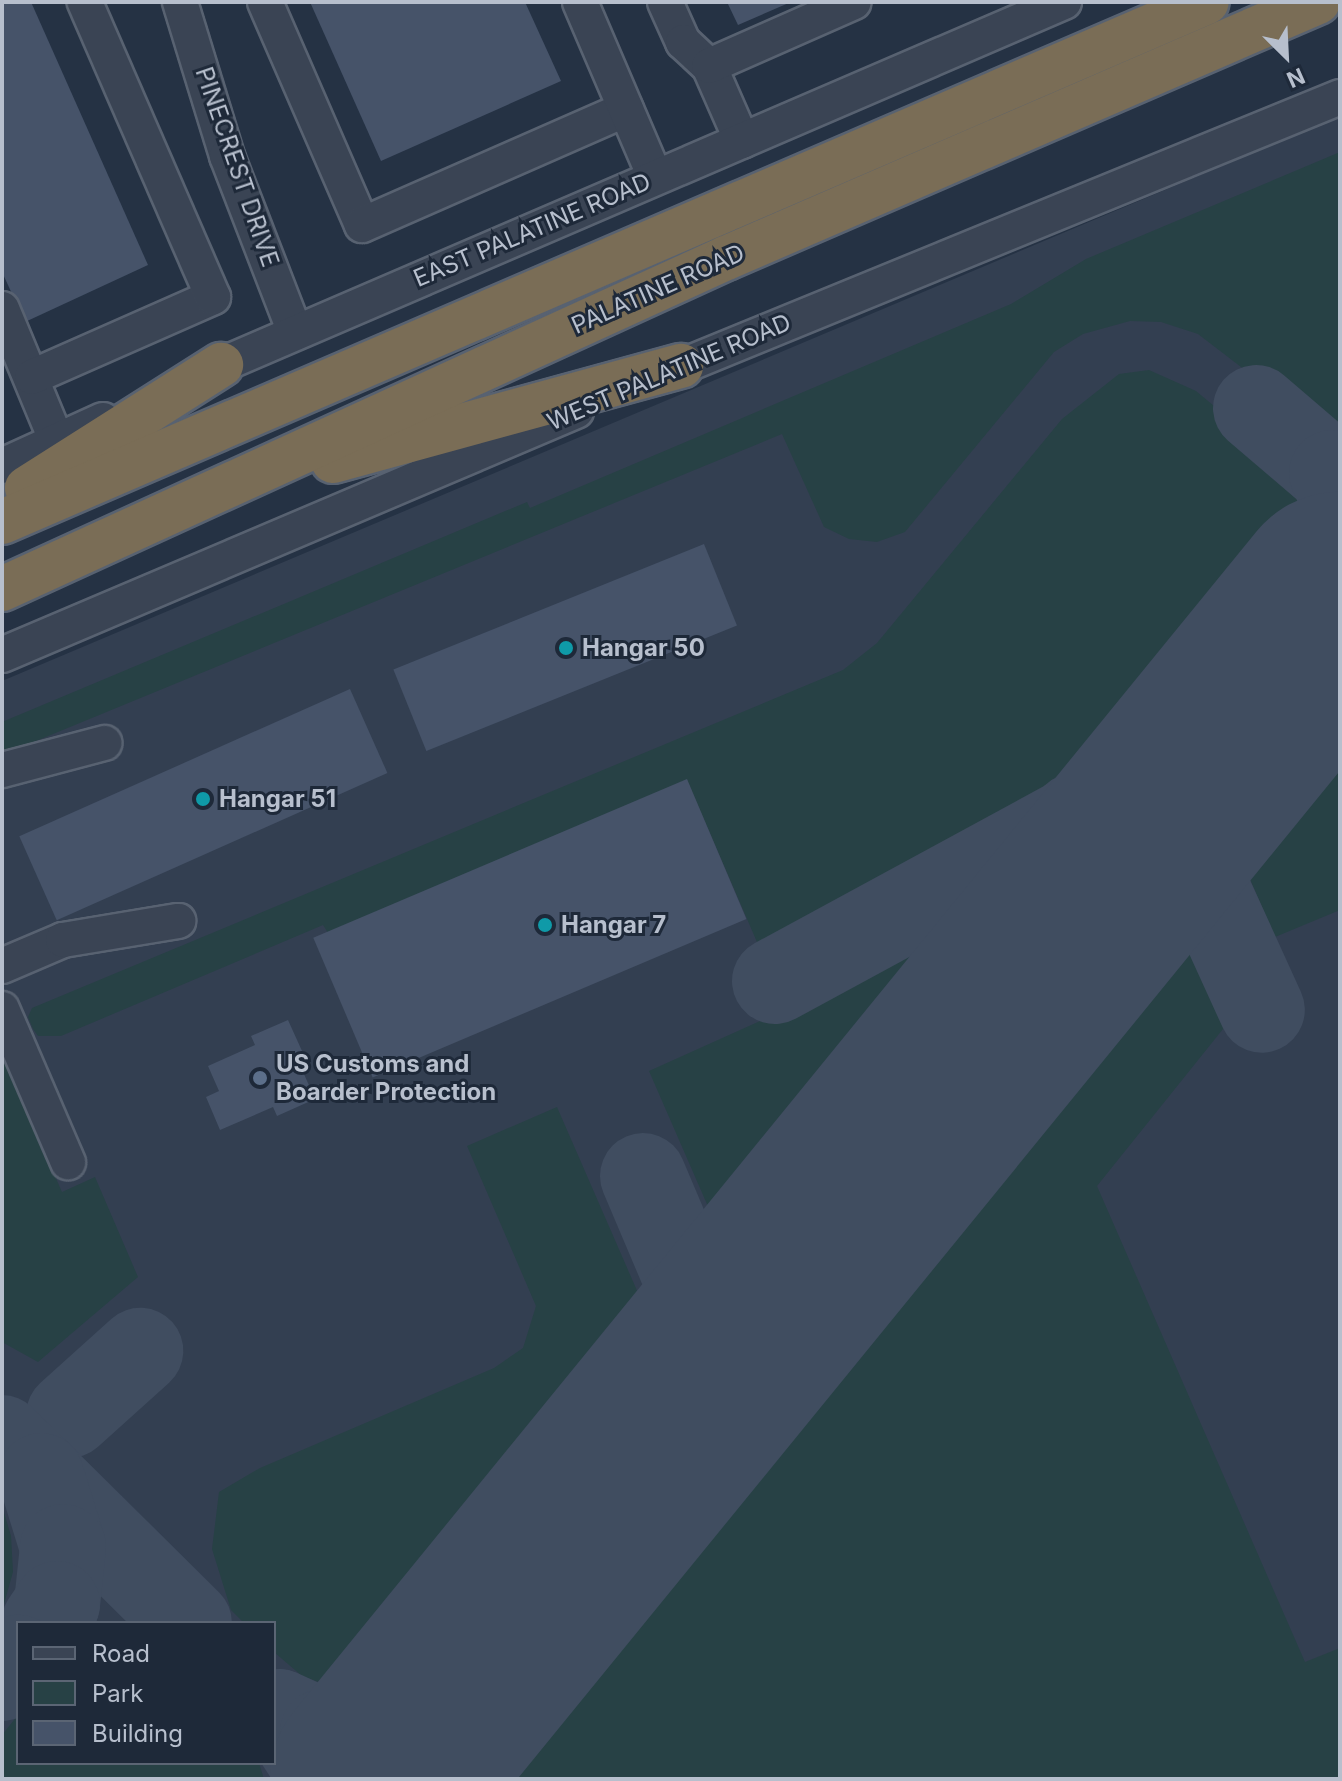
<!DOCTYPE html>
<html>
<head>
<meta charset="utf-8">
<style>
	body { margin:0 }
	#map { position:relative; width:1342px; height:1781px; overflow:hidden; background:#253244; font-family:Inter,sans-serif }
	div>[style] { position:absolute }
	.airport>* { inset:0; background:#333f51 }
	.green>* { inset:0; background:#274145 }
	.taxiway>* { height:86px; margin:-43px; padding:0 43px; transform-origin:43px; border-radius:43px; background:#404d60 }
	.runway>* { height:216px; margin:-108px; padding:0 108px; transform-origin:108px; border-radius:108px; background:#404d60 }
	.building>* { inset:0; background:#465369; transform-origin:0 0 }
	.roads { filter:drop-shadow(2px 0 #586271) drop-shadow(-2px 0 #586271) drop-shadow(0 2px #586271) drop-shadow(0 -2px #586271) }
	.minor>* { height:34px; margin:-17px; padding:0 17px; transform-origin:17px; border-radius:17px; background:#3a4454 }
	.highway>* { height:44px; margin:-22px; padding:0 22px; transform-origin:22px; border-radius:22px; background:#7a6d56 }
	.dots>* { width:22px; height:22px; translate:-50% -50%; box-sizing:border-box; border:4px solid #1e2939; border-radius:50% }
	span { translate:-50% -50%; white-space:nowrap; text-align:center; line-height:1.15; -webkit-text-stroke:6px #1e2939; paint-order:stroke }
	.street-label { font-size:24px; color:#b7bfcd }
	.poi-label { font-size:24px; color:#b7bfcd; font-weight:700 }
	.left { translate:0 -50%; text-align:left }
	.frame { position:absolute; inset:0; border:4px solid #b7bfcd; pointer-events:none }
	.legend { position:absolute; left:16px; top:1621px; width:260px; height:144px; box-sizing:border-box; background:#1e2939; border:2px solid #5b6574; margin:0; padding:10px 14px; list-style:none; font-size:24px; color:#b7bfcd }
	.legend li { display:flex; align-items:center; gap:16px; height:40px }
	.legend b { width:40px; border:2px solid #5b6574 }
	.north { position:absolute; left:1246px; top:16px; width:80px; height:80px; -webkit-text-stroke:6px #1e2939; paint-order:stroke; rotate:156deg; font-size:22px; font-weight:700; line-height:32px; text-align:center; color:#b7bfcd }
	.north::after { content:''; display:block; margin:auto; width:28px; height:36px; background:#b7bfcd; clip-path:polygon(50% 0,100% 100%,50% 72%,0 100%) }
</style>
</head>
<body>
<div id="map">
	<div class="airport">
		<div style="clip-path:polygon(evenodd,1340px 116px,1340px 1779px,2px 1779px,2px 681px,1340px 116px,18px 1623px,274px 1623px,274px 1763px,18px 1763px,18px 1623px)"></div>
	</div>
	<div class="green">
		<div style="clip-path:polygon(1340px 152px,1340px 443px,1198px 334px,1161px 322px,1130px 321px,1083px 334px,1054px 352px,905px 532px,877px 542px,849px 539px,824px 527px,782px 434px,2px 755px,2px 722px,527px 502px,530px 508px,1011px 304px,1086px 259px)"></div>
		<div style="clip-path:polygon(1149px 370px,1196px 391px,1286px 466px,1302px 489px,1312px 525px,1312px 555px,1285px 612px,1180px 740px,793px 957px,760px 949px,687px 780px,332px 939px,323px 925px,61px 1036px,38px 1036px,33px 1029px,28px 1017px,32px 1008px,843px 670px,877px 643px,1062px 419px,1119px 374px)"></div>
		<div style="clip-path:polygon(1340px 658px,1340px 910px,1275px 937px,1231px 835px,1231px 800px,1237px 786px)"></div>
		<div style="clip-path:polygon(1100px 832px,1104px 835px,1046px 907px,765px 1250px,746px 1255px,732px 1247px,720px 1234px,649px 1071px,787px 1009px,784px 1001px,792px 989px,1052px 843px)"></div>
		<div style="clip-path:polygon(1139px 916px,1163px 917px,1184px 928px,1227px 1024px,1097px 1186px,1305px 1662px,1340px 1648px,1340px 1779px,451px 1779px,457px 1752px,477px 1711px,1118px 926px)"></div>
		<div style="clip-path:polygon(2px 1056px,62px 1192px,95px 1177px,138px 1277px,38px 1362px,2px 1342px)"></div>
		<div style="clip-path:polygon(557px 1107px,662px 1348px,653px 1387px,434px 1654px,396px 1679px,362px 1686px,332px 1687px,302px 1676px,274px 1652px,274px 1623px,244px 1623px,231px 1610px,212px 1549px,219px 1492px,260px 1468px,494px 1368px,523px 1348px,536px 1306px,467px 1146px)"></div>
		<div style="clip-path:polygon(2px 1506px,11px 1536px,13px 1572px,2px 1611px)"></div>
		<div style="clip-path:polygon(18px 1715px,18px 1763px,259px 1763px,264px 1779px,2px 1779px,2px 1735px)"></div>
	</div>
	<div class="taxiway">
		<div style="left:1256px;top:408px;width:100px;rotate:40.5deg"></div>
		<div style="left:1332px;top:473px;width:20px;rotate:66deg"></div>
		<div style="left:1339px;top:601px;width:3px;rotate:-72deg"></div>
		<div style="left:1075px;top:816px;width:44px"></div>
		<div style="left:1119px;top:816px;width:98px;rotate:39.2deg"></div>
		<div style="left:1195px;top:878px;width:23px;rotate:50deg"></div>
		<div style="left:1210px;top:896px;width:125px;rotate:65.5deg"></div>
		<div style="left:775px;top:981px;width:518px;rotate:-28.5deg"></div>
		<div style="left:643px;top:1176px;width:128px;rotate:67deg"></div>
		<div style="left:682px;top:1406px;width:51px;rotate:-71.6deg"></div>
		<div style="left:698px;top:1358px;width:64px;rotate:-94.5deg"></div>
		<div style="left:693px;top:1294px;width:50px;rotate:8deg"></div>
		<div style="left:743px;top:1301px;width:36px;rotate:-19deg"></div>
		<div style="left:69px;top:1415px;width:96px;rotate:-42deg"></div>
		<div style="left:2px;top:1438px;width:263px;rotate:44.7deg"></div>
		<div style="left:41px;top:1476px;width:74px;rotate:72.8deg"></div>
		<div style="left:63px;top:1547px;width:57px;rotate:96deg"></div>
		<div style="left:57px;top:1604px;width:23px;rotate:124deg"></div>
		<div style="left:2px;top:1678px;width:26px;rotate:-51deg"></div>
		<div style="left:316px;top:1779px;width:21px;rotate:-107deg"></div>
		<div style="left:310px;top:1759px;width:56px;rotate:-123.4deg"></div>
		<div style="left:279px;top:1712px;width:48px;rotate:24.4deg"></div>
		<div style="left:323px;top:1732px;width:43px;rotate:1.3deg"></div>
		<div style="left:366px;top:1733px;width:45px;rotate:-15.6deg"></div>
		<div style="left:409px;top:1721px;width:38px;rotate:-32deg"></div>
	</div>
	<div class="runway">
		<div style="left:378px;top:1779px;width:1522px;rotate:-50.79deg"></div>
	</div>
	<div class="building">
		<div style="clip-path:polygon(2px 2px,31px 2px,148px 265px,25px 322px,2px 272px)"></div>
		<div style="clip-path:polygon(310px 2px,525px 2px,561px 81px,381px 161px)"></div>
		<div style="clip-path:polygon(727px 2px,791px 2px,738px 25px)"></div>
		<div style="left:704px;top:544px;width:88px;height:335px;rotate:68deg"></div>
		<div style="left:350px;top:689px;width:92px;height:362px;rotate:66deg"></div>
		<div style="left:687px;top:779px;width:152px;height:406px;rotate:67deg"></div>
		<div style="clip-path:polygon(288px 1020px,307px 1062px,300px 1065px,315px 1099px,277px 1116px,273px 1107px,220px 1130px,206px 1097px,219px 1091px,208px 1066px,255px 1045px,251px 1036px)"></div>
	</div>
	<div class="roads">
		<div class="minor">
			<div style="left:180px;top:2px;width:161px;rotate:73deg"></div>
			<div style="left:227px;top:156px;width:189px;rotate:68.9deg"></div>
			<div style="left:265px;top:2px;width:243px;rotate:66.5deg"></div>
			<div style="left:362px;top:225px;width:288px;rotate:-23.7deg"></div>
			<div style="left:580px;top:2px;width:190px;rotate:66.8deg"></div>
			<div style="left:665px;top:2px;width:44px;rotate:65.8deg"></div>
			<div style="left:683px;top:42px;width:35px;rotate:43deg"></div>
			<div style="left:742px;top:141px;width:82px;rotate:-113.7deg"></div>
			<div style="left:709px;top:66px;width:158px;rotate:-23.8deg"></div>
			<div style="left:2px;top:309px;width:144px;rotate:67.5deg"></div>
			<div style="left:198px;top:375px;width:943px;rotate:-23.3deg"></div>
			<div style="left:658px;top:376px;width:737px;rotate:-22.25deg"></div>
			<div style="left:32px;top:377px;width:198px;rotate:-23.8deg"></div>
			<div style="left:213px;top:297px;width:322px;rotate:-113.5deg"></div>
			<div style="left:2px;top:466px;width:111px;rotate:-24.5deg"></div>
			<div style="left:2px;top:655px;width:624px;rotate:-23.03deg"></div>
			<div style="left:2px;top:770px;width:106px;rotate:-14.8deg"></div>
			<div style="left:2px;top:966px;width:66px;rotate:-23.1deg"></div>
			<div style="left:63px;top:940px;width:117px;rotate:-9.4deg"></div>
			<div style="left:2px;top:1009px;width:167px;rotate:66.7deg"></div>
		</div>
		<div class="highway">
			<div style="left:333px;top:461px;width:361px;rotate:-15.3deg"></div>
			<div style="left:27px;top:488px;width:230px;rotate:-32.4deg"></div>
			<div style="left:2px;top:522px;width:1312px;rotate:-23.34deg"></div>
			<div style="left:2px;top:589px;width:796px;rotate:-24.57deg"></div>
			<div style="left:726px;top:258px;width:645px;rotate:-23.39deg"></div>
		</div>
	</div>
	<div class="dots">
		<div style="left:566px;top:648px;background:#0f9aa8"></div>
		<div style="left:203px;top:799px;background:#0f9aa8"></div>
		<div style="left:545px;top:925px;background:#0f9aa8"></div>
		<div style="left:260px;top:1078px;background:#5c6f8a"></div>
	</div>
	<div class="street-label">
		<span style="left:237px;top:167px;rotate:71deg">PINECREST DRIVE</span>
		<span style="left:532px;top:230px;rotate:-23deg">EAST PALATINE ROAD</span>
		<span style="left:658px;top:289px;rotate:-24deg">PALATINE ROAD</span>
		<span style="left:669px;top:372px;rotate:-23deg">WEST PALATINE ROAD</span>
	</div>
	<div class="poi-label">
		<span class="left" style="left:582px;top:648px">Hangar 50</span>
		<span class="left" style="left:219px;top:799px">Hangar 51</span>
		<span class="left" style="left:561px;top:925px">Hangar 7</span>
		<span class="left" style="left:276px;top:1078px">US Customs and<br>Boarder Protection</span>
	</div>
	<div class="frame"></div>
	<ul class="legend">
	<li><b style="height:10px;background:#3a4454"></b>Road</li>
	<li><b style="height:22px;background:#274145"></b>Park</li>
	<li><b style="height:22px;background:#465369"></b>Building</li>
	</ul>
	<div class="north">N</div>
</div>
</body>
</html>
